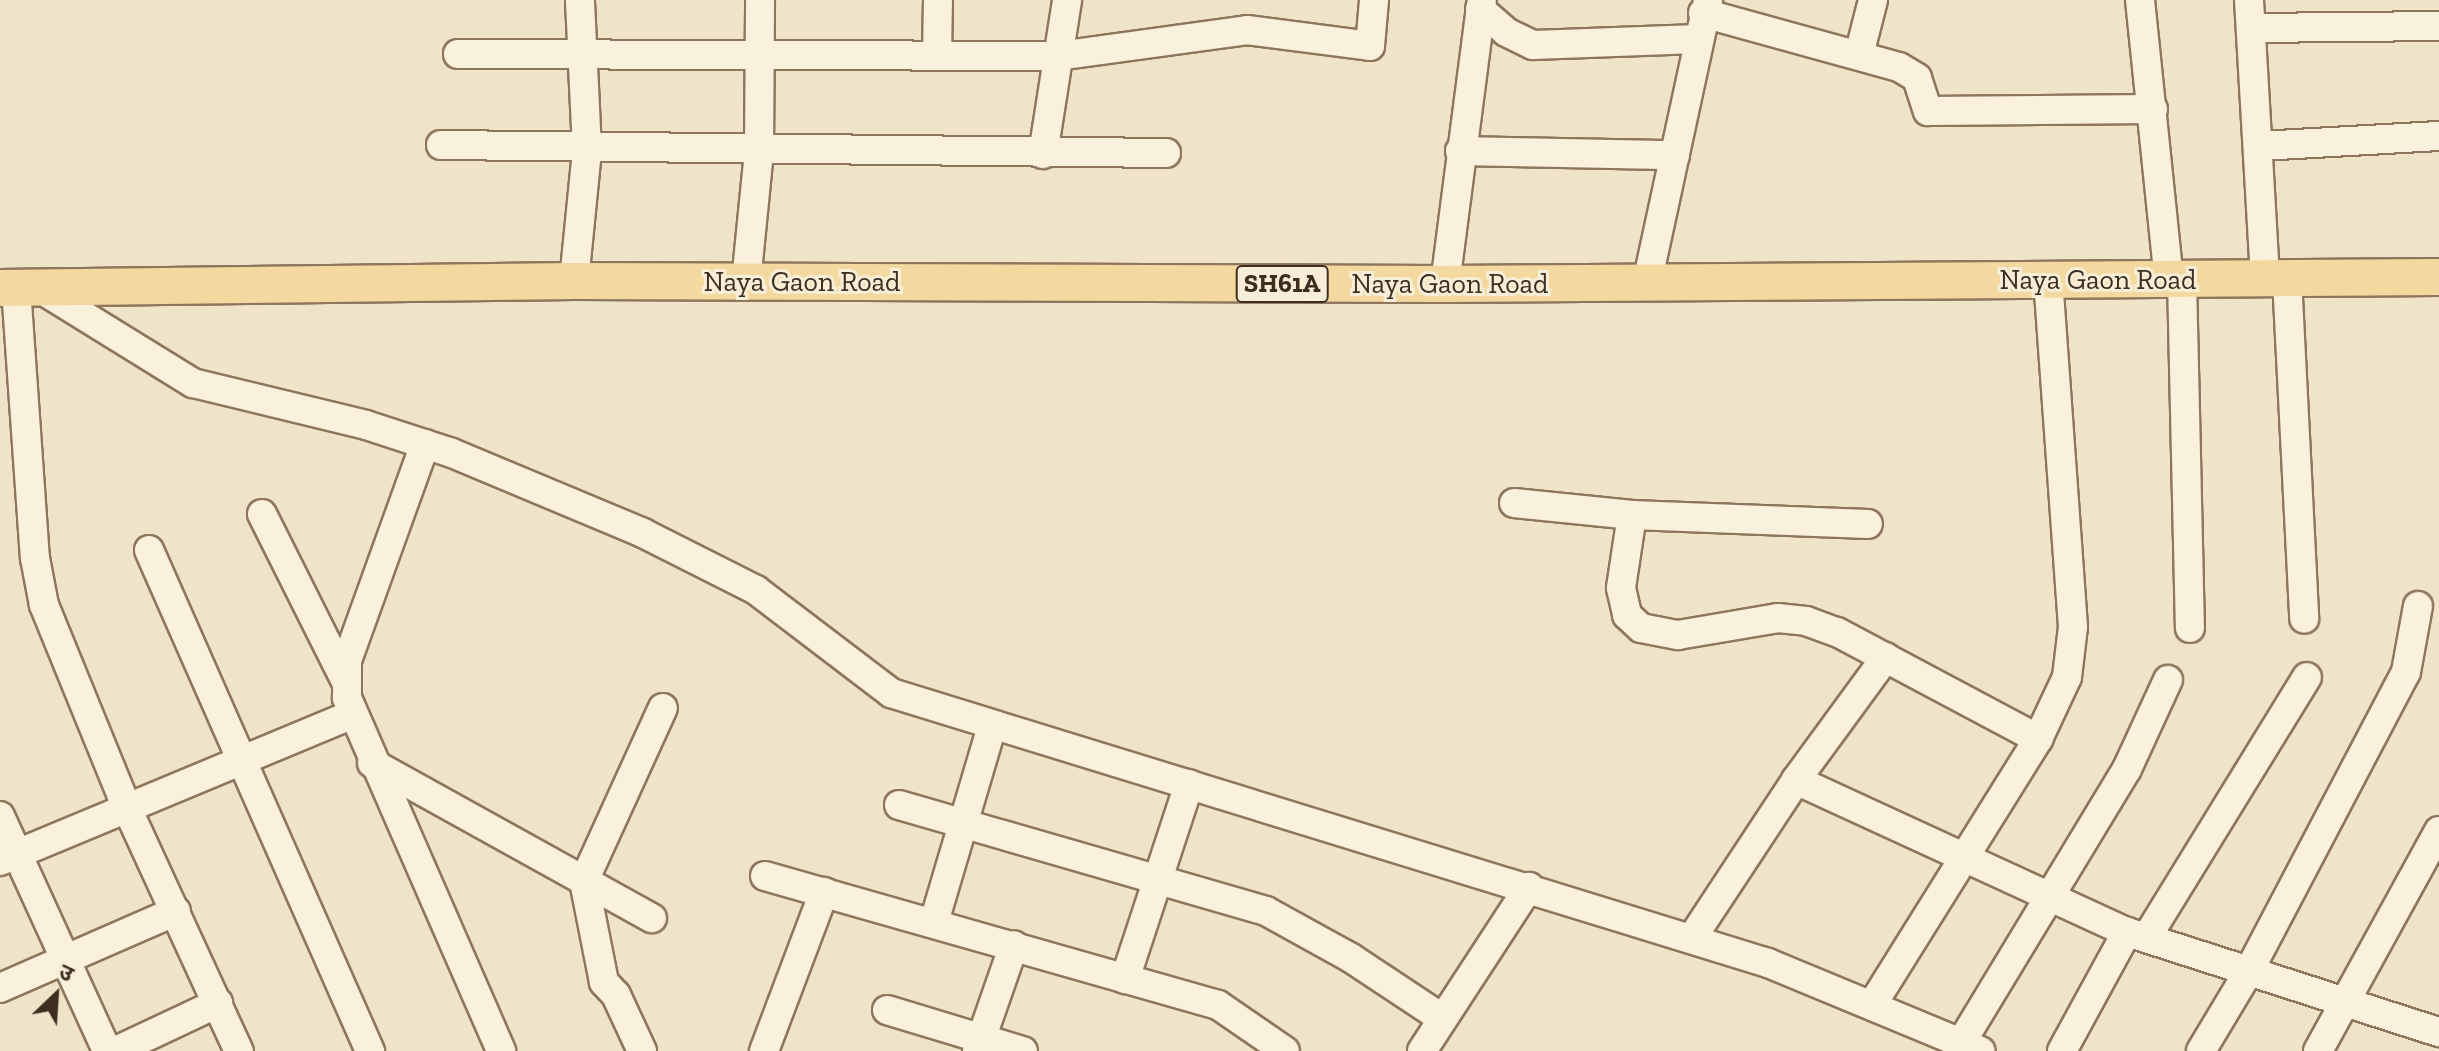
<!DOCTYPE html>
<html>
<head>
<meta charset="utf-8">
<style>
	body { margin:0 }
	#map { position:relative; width:2439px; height:1051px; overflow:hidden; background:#f0e4c8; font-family:"Zilla Slab","Noto Sans Devanagari",serif }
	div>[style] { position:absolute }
	.roads { filter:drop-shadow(2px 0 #8d765c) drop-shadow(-2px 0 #8d765c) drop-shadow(0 2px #8d765c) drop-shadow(0 -2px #8d765c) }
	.minor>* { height:28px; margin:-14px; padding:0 14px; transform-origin:14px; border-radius:14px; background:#faf1dc }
	.major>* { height:36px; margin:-18px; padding:0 18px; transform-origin:18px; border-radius:18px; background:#f3d9a0 }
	span { translate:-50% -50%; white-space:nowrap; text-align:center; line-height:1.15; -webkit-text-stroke:6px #f7eed8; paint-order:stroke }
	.shield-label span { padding:2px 6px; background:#f7eed8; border:2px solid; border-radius:6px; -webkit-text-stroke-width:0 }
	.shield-label { font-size:26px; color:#3d2e20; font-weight:700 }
	.street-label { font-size:28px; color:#3d2e20 }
	.north { position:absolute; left:16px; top:955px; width:80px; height:80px; -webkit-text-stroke:6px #f7eed8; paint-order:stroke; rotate:25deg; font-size:22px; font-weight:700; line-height:32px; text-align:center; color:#3d2e20 }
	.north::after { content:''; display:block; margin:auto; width:28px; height:36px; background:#3d2e20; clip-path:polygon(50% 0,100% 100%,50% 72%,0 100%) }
</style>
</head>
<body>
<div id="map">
	<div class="roads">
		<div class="minor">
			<div style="left:2140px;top:0;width:281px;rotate:84.1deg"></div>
			<div style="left:2249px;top:0;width:279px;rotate:86.7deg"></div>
			<div style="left:1480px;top:9px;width:35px;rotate:41deg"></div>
			<div style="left:1506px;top:32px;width:30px;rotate:26deg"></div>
			<div style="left:1533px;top:45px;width:165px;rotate:-2.1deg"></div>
			<div style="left:1703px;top:13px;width:203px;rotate:15.4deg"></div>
			<div style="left:1899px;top:67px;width:21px;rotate:31deg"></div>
			<div style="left:1917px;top:78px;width:35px;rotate:72deg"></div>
			<div style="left:1928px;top:111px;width:225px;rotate:-0.5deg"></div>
			<div style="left:2251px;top:28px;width:188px;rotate:-0.6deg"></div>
			<div style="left:458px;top:54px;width:600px;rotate:0.19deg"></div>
			<div style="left:1058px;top:56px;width:191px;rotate:-7.8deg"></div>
			<div style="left:1247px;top:30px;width:124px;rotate:7.4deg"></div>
			<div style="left:1370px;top:46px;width:46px;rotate:-85deg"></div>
			<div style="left:1859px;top:55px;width:57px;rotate:-75.7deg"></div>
			<div style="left:937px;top:56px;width:56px;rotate:-89deg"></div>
			<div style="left:441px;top:145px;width:725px;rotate:0.63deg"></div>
			<div style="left:2260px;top:146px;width:179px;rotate:-3.2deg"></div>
			<div style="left:1460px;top:151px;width:215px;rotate:1.1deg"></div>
			<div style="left:1043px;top:154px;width:156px;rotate:-81.1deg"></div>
			<div style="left:2287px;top:278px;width:341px;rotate:87.1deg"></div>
			<div style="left:2182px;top:279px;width:349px;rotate:88.7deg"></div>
			<div style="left:574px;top:281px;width:132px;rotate:-84.3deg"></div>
			<div style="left:587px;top:150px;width:150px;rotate:-92.7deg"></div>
			<div style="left:746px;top:282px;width:131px;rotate:-84.3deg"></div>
			<div style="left:759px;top:152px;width:152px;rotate:-89.6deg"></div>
			<div style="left:1647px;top:283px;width:289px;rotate:-77.8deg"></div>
			<div style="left:1445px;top:284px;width:286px;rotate:-82.6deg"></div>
			<div style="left:16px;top:288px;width:271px;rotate:86deg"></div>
			<div style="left:35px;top:558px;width:48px;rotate:79.2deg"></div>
			<div style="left:44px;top:605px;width:219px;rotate:67.8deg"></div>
			<div style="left:127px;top:808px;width:268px;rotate:65.3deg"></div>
			<div style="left:39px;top:288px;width:181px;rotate:31.7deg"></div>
			<div style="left:193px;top:383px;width:178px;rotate:13.6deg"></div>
			<div style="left:366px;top:425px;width:90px;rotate:18deg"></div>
			<div style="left:452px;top:453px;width:207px;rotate:22.7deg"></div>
			<div style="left:643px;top:533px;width:127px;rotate:26.8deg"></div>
			<div style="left:756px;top:590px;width:170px;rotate:37.3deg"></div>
			<div style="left:891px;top:693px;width:918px;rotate:17.11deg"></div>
			<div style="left:1768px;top:963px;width:230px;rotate:22.5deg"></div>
			<div style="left:425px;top:444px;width:231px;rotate:109.8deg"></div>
			<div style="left:347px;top:661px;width:37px;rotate:90deg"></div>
			<div style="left:347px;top:698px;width:385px;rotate:66.4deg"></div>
			<div style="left:1514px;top:503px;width:119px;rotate:5.8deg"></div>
			<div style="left:1632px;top:515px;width:236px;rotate:2.2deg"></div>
			<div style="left:262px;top:514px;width:186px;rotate:63.4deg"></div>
			<div style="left:1632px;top:515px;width:74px;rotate:98.6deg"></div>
			<div style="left:1621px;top:588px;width:28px;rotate:77deg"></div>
			<div style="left:1627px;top:615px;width:19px;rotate:43deg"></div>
			<div style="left:1641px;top:628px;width:38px;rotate:11deg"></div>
			<div style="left:1678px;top:635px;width:101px;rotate:-9.6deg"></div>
			<div style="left:1778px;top:618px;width:28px;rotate:6deg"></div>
			<div style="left:1806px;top:621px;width:33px;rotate:20deg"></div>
			<div style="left:1837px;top:632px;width:228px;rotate:28deg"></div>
			<div style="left:149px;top:550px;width:548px;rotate:66.2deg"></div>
			<div style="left:372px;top:763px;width:320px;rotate:29deg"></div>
			<div style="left:1796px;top:780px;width:364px;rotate:24.7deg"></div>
			<div style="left:2127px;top:932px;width:328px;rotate:17.8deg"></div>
			<div style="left:899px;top:805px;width:382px;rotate:16.1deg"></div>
			<div style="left:1266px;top:911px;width:97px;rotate:28.9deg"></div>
			<div style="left:1351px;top:958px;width:110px;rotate:33.5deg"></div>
			<div style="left:0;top:816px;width:258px;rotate:65.5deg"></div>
			<div style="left:0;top:861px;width:380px;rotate:-22.6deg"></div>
			<div style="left:765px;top:876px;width:471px;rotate:15.9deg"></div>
			<div style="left:1218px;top:1005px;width:81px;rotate:34.5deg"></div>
			<div style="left:934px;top:922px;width:204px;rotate:-73.5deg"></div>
			<div style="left:2147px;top:937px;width:305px;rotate:-58.4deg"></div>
			<div style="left:1692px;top:938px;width:189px;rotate:-56.6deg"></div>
			<div style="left:1796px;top:780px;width:152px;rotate:-53.8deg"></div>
			<div style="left:1125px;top:979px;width:205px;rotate:-71.8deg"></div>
			<div style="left:0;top:988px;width:192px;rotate:-23.6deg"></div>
			<div style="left:1872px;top:1005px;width:314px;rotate:-58deg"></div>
			<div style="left:2038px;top:739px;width:68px;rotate:-64.9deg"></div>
			<div style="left:2067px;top:677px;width:50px;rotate:-83.2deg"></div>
			<div style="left:2073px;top:627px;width:348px;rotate:-94.1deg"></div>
			<div style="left:887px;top:1010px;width:142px;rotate:16.8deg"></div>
			<div style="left:1961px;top:1043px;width:320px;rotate:-58.8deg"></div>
			<div style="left:2127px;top:769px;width:98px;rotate:-65.3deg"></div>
			<div style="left:116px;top:1051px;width:113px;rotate:-25.2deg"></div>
			<div style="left:642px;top:1051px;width:62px;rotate:-114.9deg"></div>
			<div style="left:616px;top:995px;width:18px;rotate:-133deg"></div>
			<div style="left:604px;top:982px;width:103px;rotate:-101.2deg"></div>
			<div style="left:584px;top:881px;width:190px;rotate:-65.5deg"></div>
			<div style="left:764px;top:1051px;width:170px;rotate:-69.3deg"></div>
			<div style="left:977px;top:1051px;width:112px;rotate:-70.8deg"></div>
			<div style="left:1422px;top:1051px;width:196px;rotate:-56.9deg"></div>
			<div style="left:2062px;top:1051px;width:136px;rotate:-61.4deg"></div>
			<div style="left:2201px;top:1051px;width:96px;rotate:-59.1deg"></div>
			<div style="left:2250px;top:969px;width:335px;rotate:-62.3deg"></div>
			<div style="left:2406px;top:672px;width:67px;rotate:-79.7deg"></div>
			<div style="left:2318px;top:1051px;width:251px;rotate:-61.2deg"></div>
		</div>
		<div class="major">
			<div style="left:0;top:288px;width:574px;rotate:-0.7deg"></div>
			<div style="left:574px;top:281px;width:871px;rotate:0.2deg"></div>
			<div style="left:1445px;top:284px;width:994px;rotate:-0.4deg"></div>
		</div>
	</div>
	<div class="shield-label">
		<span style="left:1282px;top:284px">SH61A</span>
	</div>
	<div class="street-label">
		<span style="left:2098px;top:280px">Naya Gaon Road</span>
		<span style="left:802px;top:282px">Naya Gaon Road</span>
		<span style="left:1450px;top:284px">Naya Gaon Road</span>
	</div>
	<div class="north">उ</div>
</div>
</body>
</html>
